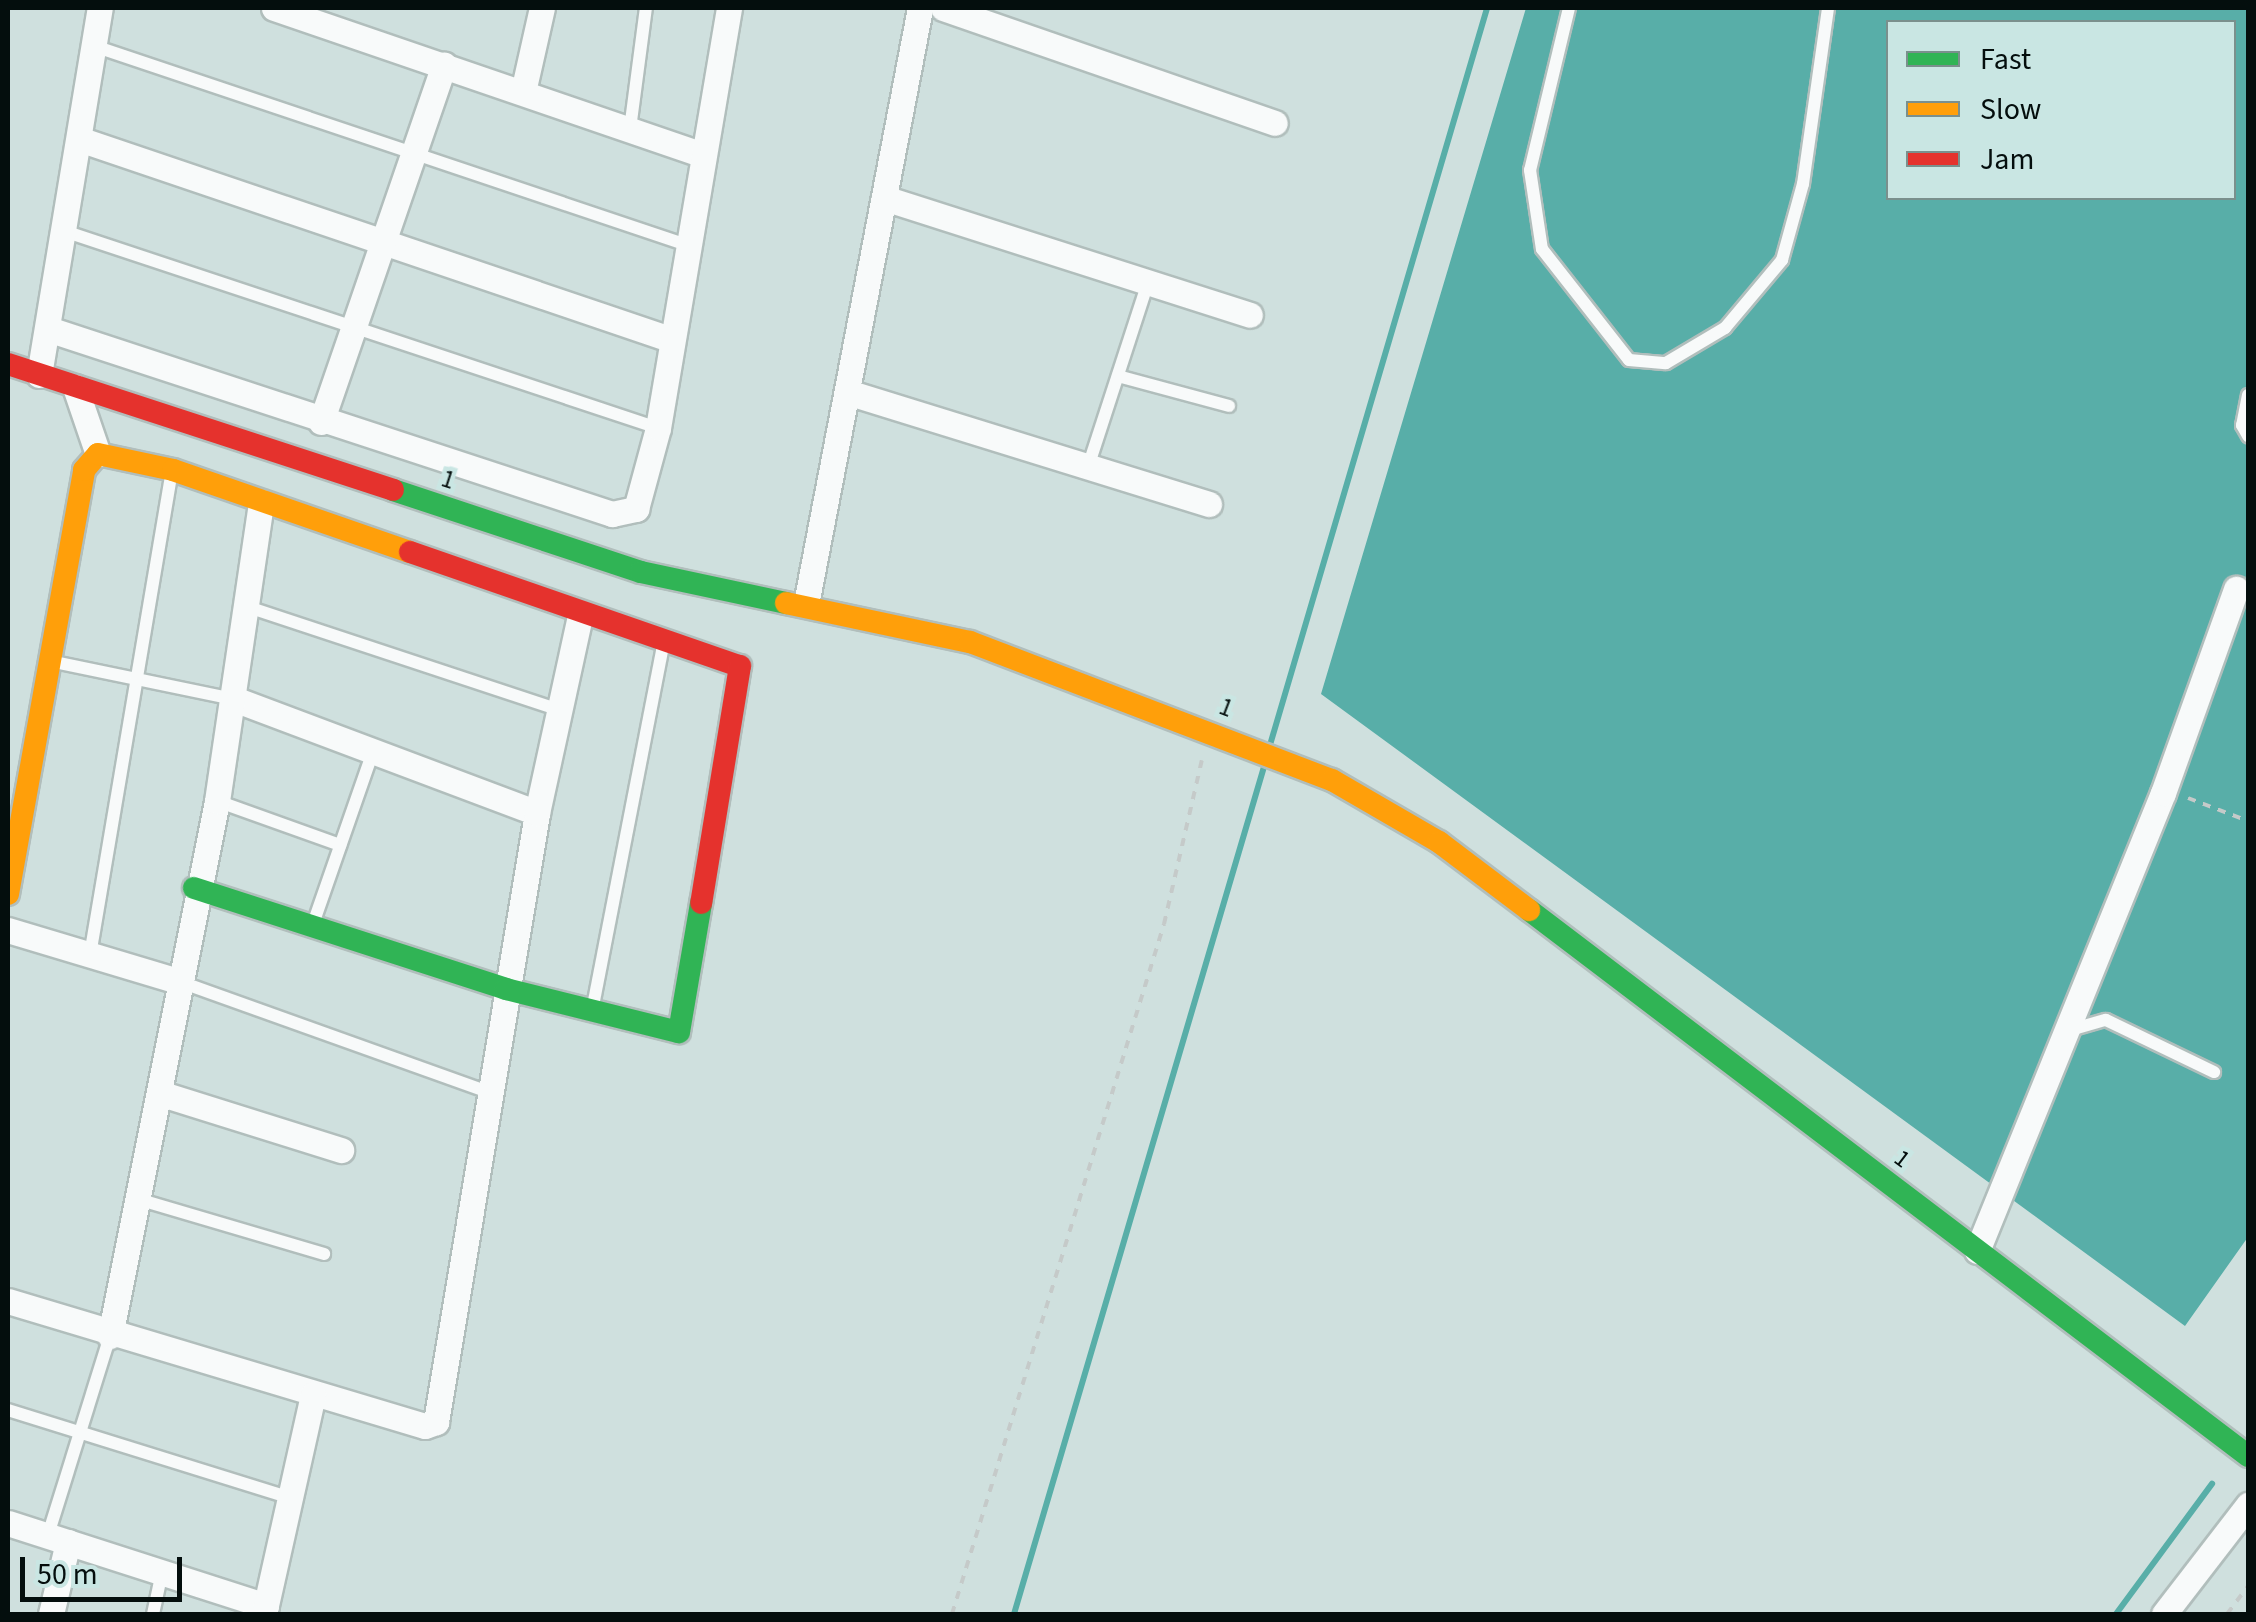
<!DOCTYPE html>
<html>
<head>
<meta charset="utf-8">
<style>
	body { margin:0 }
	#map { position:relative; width:2256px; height:1622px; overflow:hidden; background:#cfe0de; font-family:"Source Sans 3",sans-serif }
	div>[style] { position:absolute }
	.water>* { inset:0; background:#58aea8 }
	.stream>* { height:6px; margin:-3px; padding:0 3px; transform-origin:3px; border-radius:3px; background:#58aea8 }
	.path>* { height:4px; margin-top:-2px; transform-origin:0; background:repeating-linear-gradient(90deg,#c5cac9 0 8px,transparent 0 16px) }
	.roads { filter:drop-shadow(2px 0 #b1bebc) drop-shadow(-2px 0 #b1bebc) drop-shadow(0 2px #b1bebc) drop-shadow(0 -2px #b1bebc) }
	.lane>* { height:12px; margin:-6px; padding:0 6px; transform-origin:6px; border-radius:6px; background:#f8fafa }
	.street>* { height:25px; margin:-12.5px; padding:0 12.5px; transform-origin:12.5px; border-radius:12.5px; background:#f8fafa }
	.fast>* { height:22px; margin:-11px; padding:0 11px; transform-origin:11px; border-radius:11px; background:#30b455 }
	.slow>* { height:22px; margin:-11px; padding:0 11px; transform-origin:11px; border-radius:11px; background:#ff9f0a }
	.jam>* { height:22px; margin:-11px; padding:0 11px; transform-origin:11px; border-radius:11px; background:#e5322d }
	span { translate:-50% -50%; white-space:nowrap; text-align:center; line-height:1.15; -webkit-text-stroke:9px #c9e6e3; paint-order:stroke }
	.street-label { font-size:25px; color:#040e0d }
	.frame { position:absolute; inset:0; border:10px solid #040e0d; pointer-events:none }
	.legend { position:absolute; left:1886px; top:20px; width:350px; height:180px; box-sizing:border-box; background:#c9e6e3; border:2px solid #7a908d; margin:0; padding:12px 18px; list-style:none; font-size:30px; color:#040e0d }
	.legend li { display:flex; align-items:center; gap:20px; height:50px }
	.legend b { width:50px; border:2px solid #7a908d }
	.scale { position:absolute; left:20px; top:1557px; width:162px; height:45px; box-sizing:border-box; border:5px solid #040e0d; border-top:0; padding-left:12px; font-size:30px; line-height:35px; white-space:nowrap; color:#040e0d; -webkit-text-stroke:8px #c9e6e3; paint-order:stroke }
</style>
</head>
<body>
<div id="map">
	<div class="water">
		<div style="clip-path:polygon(evenodd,1526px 8px,2248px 8px,2248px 1237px,2185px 1326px,1321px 694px,1526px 8px,1888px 22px,2234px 22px,2234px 198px,1888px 198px,1888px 22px)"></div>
	</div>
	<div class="stream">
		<div style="left:1270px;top:745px;width:768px;rotate:-73.59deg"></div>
		<div style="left:1014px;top:1614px;width:883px;rotate:-73.56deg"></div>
		<div style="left:2116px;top:1614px;width:162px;rotate:-53.6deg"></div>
	</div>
	<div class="path">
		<div style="left:2188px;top:798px;width:64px;rotate:21deg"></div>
		<div style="left:952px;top:1614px;width:722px;rotate:-72.92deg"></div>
		<div style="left:1164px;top:924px;width:168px;rotate:-77deg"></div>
		<div style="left:2227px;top:1614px;width:35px;rotate:-53deg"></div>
	</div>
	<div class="roads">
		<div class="lane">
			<div style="left:1569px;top:8px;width:167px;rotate:103.5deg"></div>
			<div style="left:1530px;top:170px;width:80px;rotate:81.4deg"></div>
			<div style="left:1542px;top:249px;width:141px;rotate:51.9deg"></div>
			<div style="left:1629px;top:360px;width:37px;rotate:5deg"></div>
			<div style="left:1666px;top:363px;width:69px;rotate:-30.7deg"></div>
			<div style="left:1725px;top:328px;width:89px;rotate:-50deg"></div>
			<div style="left:1782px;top:260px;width:79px;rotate:-74.6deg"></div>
			<div style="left:1803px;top:184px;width:178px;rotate:-81.9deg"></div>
			<div style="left:94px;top:46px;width:625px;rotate:18.55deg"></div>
			<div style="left:630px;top:129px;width:122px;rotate:-82.5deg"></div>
			<div style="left:64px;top:231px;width:626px;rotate:18.35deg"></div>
			<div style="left:1118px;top:376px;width:115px;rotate:15.1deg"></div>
			<div style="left:2248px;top:395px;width:31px;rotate:101deg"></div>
			<div style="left:2242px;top:425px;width:13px;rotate:61deg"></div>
			<div style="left:1088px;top:467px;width:194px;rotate:-72deg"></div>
			<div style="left:245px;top:606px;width:328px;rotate:18.3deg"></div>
			<div style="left:50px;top:661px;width:188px;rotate:11.7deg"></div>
			<div style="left:217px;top:801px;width:131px;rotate:19.7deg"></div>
			<div style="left:313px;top:924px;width:177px;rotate:-70.8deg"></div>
			<div style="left:90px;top:955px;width:490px;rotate:-80.4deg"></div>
			<div style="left:178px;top:981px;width:332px;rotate:19.7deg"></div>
			<div style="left:593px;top:1006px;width:371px;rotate:-79deg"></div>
			<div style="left:2070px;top:1030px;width:37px;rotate:-16deg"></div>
			<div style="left:2106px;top:1020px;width:120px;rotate:25.7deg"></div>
			<div style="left:141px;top:1200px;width:191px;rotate:16.4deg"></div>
			<div style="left:8px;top:1410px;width:296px;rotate:17.3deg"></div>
			<div style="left:48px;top:1535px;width:208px;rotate:-72.7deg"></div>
			<div style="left:153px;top:1614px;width:43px;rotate:-77.9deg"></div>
		</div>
		<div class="street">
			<div style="left:274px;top:8px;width:453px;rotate:18.9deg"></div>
			<div style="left:943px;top:8px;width:351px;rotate:19.1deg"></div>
			<div style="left:523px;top:92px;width:86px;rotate:-77.3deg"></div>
			<div style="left:79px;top:139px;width:624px;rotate:18.7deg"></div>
			<div style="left:884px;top:198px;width:384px;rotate:17.7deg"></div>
			<div style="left:48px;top:329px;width:594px;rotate:18.16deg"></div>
			<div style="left:612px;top:514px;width:25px;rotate:-12deg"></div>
			<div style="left:636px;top:509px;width:84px;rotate:-74.8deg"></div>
			<div style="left:658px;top:428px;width:426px;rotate:-80.4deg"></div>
			<div style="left:39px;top:375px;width:372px;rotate:-80.6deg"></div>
			<div style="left:75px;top:387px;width:71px;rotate:71.1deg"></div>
			<div style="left:847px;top:392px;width:379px;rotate:17.2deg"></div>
			<div style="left:321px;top:422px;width:378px;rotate:-71deg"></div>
			<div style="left:806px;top:604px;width:607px;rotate:-79.17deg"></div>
			<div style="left:234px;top:699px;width:324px;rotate:20.6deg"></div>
			<div style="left:8px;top:930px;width:177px;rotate:16.7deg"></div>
			<div style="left:159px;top:1093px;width:191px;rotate:17.4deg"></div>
			<div style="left:1977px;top:1251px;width:494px;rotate:-67.9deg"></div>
			<div style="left:2163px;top:793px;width:217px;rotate:-70.3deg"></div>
			<div style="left:8px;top:1301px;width:435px;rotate:16.7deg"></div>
			<div style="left:425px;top:1426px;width:12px;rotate:-20deg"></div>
			<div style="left:436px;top:1422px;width:617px;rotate:-80.58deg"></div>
			<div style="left:537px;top:813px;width:203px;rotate:-77.7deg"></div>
			<div style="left:110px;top:1336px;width:546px;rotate:-78.69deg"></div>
			<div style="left:217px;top:801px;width:302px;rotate:-81.6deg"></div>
			<div style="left:8px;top:1523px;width:271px;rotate:17.8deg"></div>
			<div style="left:51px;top:1614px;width:74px;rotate:-76.7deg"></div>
			<div style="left:264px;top:1614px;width:225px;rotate:-77.4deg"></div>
			<div style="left:2164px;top:1614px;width:138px;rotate:-52.4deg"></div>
		</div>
		<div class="fast">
			<div style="left:393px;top:490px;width:261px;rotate:18.3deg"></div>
			<div style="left:641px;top:572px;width:148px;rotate:12.1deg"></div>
			<div style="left:194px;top:888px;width:328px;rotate:17.9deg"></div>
			<div style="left:506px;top:989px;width:178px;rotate:14deg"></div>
			<div style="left:679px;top:1032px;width:131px;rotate:-80.3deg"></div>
			<div style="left:1529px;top:910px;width:903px;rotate:37.21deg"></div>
		</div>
		<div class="slow">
			<div style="left:786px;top:603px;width:188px;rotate:12deg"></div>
			<div style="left:970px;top:642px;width:387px;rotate:20.9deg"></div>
			<div style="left:1332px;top:780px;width:124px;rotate:30.1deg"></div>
			<div style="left:1439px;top:842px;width:113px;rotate:37.1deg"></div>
			<div style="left:8px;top:894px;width:431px;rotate:-79.8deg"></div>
			<div style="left:84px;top:470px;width:21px;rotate:-49deg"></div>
			<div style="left:98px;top:454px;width:77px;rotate:12deg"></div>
			<div style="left:173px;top:470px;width:251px;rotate:19.1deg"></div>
		</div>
		<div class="jam">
			<div style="left:8px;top:364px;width:405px;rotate:18.1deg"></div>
			<div style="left:410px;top:552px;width:349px;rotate:19.1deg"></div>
			<div style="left:740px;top:666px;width:240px;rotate:99.3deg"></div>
		</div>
	</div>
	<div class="street-label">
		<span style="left:448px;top:480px;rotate:18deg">1</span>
		<span style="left:1226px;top:708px;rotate:21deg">1</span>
		<span style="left:1902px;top:1159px;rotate:37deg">1</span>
	</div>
	<div class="frame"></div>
	<ul class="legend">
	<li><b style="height:12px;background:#30b455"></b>Fast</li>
	<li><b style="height:12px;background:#ff9f0a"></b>Slow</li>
	<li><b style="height:12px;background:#e5322d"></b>Jam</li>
	</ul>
	<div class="scale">50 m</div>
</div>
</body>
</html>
